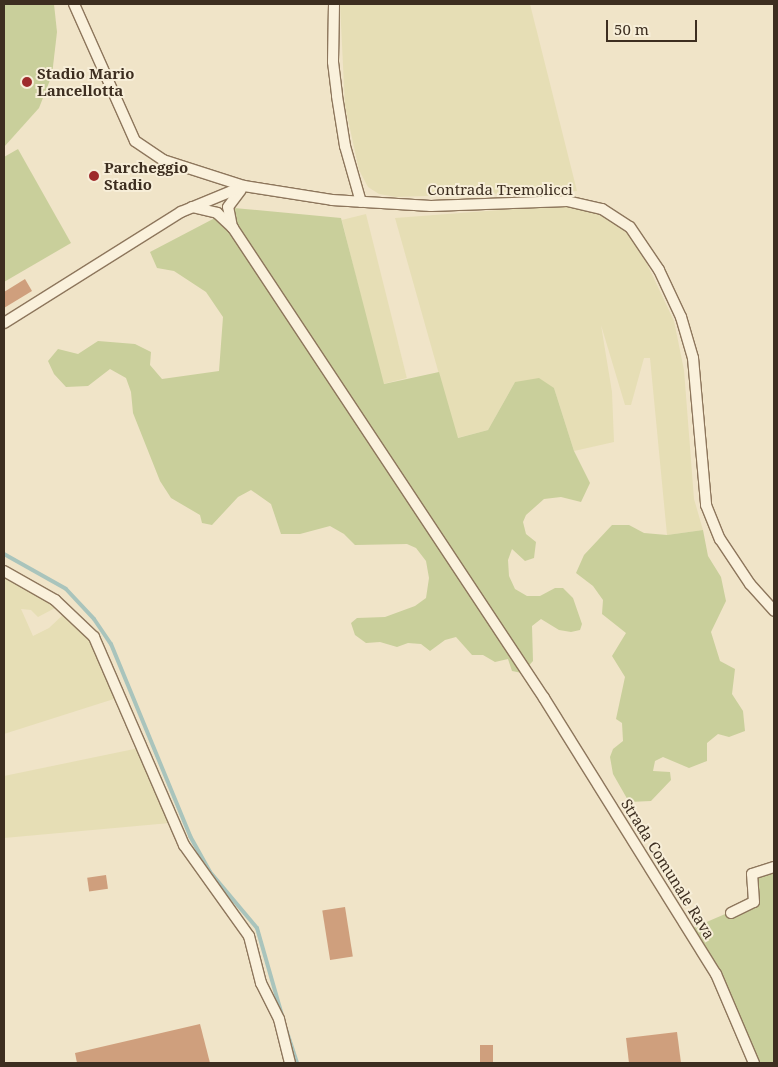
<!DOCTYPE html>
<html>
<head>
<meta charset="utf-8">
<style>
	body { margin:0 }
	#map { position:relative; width:778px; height:1067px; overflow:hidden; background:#f0e4c8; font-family:"Noto Serif",serif }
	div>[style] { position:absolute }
	.farmland>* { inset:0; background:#e6deb5; transform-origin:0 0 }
	.green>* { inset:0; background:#c9cf9b }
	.stream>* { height:4px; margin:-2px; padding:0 2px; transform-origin:2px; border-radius:2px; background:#a9c4bc }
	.building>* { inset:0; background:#cf9f7d; transform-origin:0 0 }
	.roads { filter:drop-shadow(1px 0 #8d765c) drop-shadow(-1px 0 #8d765c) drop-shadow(0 1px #8d765c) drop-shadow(0 -1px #8d765c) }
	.street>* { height:10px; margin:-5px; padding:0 5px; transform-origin:5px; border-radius:5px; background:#faf1dc }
	.dots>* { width:14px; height:14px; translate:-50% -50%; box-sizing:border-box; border:2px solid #f7eed8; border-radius:50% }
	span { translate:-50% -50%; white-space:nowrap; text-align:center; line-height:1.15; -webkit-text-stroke:4px #f7eed8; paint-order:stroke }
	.poi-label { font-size:15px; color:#3d2e20; font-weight:700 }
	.left { translate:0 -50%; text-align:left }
	.street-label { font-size:15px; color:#3d2e20 }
	.frame { position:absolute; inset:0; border:5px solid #3d2e20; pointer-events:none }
	.scale { position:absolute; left:606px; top:20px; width:91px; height:22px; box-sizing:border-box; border:2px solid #3d2e20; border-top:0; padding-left:6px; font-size:15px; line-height:18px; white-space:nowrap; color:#3d2e20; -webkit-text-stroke:4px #f7eed8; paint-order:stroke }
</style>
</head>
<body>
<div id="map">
	<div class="farmland">
		<div style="clip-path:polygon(340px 4px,530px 4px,577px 191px,396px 197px,379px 194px,368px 187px,359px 170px,345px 106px)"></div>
		<div style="clip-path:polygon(566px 205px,595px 210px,622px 225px,640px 249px,674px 321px,684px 370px,694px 499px,703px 530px,667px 535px,650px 358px,644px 358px,631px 405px,625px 405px,601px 325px,612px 392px,614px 442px,574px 451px,554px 388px,515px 382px,488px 430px,457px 438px,395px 218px)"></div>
		<div style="left:366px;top:214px;width:169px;height:25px;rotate:76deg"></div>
		<div style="clip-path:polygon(4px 576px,57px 607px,38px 617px,31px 610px,21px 609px,33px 636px,49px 628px,66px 612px,87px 633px,117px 698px,4px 734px)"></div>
		<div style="clip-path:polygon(139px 748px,170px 823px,4px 838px,4px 776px)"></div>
	</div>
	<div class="green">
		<div style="clip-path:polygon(4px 4px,54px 4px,57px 32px,52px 75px,39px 108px,4px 147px)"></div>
		<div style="clip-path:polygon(18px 149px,71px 243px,4px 282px,4px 157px)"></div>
		<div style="clip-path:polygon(234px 208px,341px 218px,384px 384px,439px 372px,458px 438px,488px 430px,515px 382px,539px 378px,554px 388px,574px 451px,590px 483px,581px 502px,561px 497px,544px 499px,526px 515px,523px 522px,526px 534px,536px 542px,534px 558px,525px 561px,512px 549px,508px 560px,509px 576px,515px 589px,527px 596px,540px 596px,555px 588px,563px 588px,573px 598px,582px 624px,580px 630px,571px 632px,559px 630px,541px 619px,532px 626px,533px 661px,522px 673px,512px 671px,508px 659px,495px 662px,483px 655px,472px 655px,456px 637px,445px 640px,430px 651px,421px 644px,408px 643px,397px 647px,380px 642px,366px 643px,355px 635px,351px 623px,357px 618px,385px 617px,415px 606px,426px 598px,429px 578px,426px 561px,416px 548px,407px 544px,355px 545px,344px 534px,330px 526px,300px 534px,281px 534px,271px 504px,251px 490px,238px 497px,212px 525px,202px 523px,200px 515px,171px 498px,160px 481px,133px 413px,131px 392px,126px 378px,110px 369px,88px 386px,66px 387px,54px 374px,48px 361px,58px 349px,78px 354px,98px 341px,135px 344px,151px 352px,150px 365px,162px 379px,219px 371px,223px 317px,206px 292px,174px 271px,157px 268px,150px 252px)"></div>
		<div style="clip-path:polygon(612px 525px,629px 525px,644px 533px,667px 535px,703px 530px,708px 556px,721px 577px,726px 601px,711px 632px,720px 661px,735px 669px,732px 694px,743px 711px,745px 731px,729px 737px,718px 734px,707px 743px,707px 761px,689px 768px,663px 757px,655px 761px,653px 771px,670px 772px,671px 780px,651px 801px,629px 802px,613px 774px,610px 757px,613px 749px,623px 741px,622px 723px,616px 719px,625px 677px,612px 656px,626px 633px,602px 614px,603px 600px,593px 586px,576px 573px,584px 555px)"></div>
		<div style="clip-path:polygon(774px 867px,774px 1063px,754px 1063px,716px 974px,688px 930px,753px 902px,752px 874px)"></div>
	</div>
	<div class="stream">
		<div style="left:4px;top:554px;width:71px;rotate:29.4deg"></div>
		<div style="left:66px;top:589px;width:41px;rotate:47deg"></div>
		<div style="left:94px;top:619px;width:30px;rotate:56deg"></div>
		<div style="left:111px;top:644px;width:208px;rotate:67.6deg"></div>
		<div style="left:190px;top:836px;width:41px;rotate:60.9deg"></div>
		<div style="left:210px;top:872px;width:73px;rotate:50deg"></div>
		<div style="left:257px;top:928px;width:91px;rotate:74deg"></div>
		<div style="left:286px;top:1029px;width:36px;rotate:72deg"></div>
	</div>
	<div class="building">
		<div style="clip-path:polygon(25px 279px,32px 291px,4px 308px,4px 292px)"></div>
		<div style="left:106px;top:875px;width:14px;height:19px;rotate:82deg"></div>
		<div style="left:345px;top:907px;width:50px;height:23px;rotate:81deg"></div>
		<div style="clip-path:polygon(200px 1024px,210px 1063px,77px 1063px,75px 1053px)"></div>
		<div style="clip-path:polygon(677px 1032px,681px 1063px,629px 1063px,626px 1038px)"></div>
		<div style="left:480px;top:1045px;width:13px;height:18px"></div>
	</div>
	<div class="roads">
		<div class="street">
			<div style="left:74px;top:4px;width:150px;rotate:66deg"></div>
			<div style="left:135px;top:141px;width:34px;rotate:34deg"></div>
			<div style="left:163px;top:160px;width:85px;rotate:17.8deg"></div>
			<div style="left:244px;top:186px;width:89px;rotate:9deg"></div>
			<div style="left:332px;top:200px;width:99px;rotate:3.5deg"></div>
			<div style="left:431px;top:206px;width:136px;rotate:-2.1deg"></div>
			<div style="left:567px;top:201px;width:36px;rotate:13deg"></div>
			<div style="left:602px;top:209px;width:33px;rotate:33deg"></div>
			<div style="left:630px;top:227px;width:52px;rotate:56deg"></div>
			<div style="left:659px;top:270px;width:52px;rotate:64.9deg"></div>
			<div style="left:681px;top:317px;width:43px;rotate:73.7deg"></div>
			<div style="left:693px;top:358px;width:148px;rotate:84.9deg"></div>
			<div style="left:706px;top:505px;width:37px;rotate:68deg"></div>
			<div style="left:720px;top:539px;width:54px;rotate:56.3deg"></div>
			<div style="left:750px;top:584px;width:36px;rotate:48deg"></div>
			<div style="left:334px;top:4px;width:58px;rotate:91deg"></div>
			<div style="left:333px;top:62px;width:34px;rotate:83deg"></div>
			<div style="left:337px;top:96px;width:51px;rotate:80.9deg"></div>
			<div style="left:345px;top:146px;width:58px;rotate:74.1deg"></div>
			<div style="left:192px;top:207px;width:26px;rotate:13deg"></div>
			<div style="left:217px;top:213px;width:22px;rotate:43deg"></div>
			<div style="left:233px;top:228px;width:564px;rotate:56.51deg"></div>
			<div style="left:544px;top:698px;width:325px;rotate:58.1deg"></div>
			<div style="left:716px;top:974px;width:97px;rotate:66.9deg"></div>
			<div style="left:232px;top:227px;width:20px;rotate:-101deg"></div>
			<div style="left:228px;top:207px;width:21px;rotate:-53deg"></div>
			<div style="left:4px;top:323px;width:209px;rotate:-32.1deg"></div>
			<div style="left:181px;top:212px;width:68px;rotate:-22.4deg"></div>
			<div style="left:4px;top:571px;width:59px;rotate:29.6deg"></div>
			<div style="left:55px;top:600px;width:54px;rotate:43.5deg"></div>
			<div style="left:94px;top:637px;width:227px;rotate:66.6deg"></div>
			<div style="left:184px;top:845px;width:112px;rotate:54.5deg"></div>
			<div style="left:249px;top:936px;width:49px;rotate:75.7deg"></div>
			<div style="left:261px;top:983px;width:40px;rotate:63.4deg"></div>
			<div style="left:279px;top:1019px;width:45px;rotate:76deg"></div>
			<div style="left:731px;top:913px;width:25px;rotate:-26deg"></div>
			<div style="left:754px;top:902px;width:28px;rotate:-94deg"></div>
			<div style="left:752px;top:874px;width:23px;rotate:-18deg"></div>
		</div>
	</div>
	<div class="dots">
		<div style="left:27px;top:82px;background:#9e2a2b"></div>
		<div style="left:94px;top:176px;background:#9e2a2b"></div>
	</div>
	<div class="poi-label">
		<span class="left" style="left:37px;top:82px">Stadio Mario<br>Lancellotta</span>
		<span class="left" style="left:104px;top:176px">Parcheggio<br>Stadio</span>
	</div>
	<div class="street-label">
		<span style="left:500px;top:190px">Contrada Tremolicci</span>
		<span style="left:668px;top:869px;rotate:58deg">Strada Comunale Rava</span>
	</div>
	<div class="frame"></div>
	<div class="scale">50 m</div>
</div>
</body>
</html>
